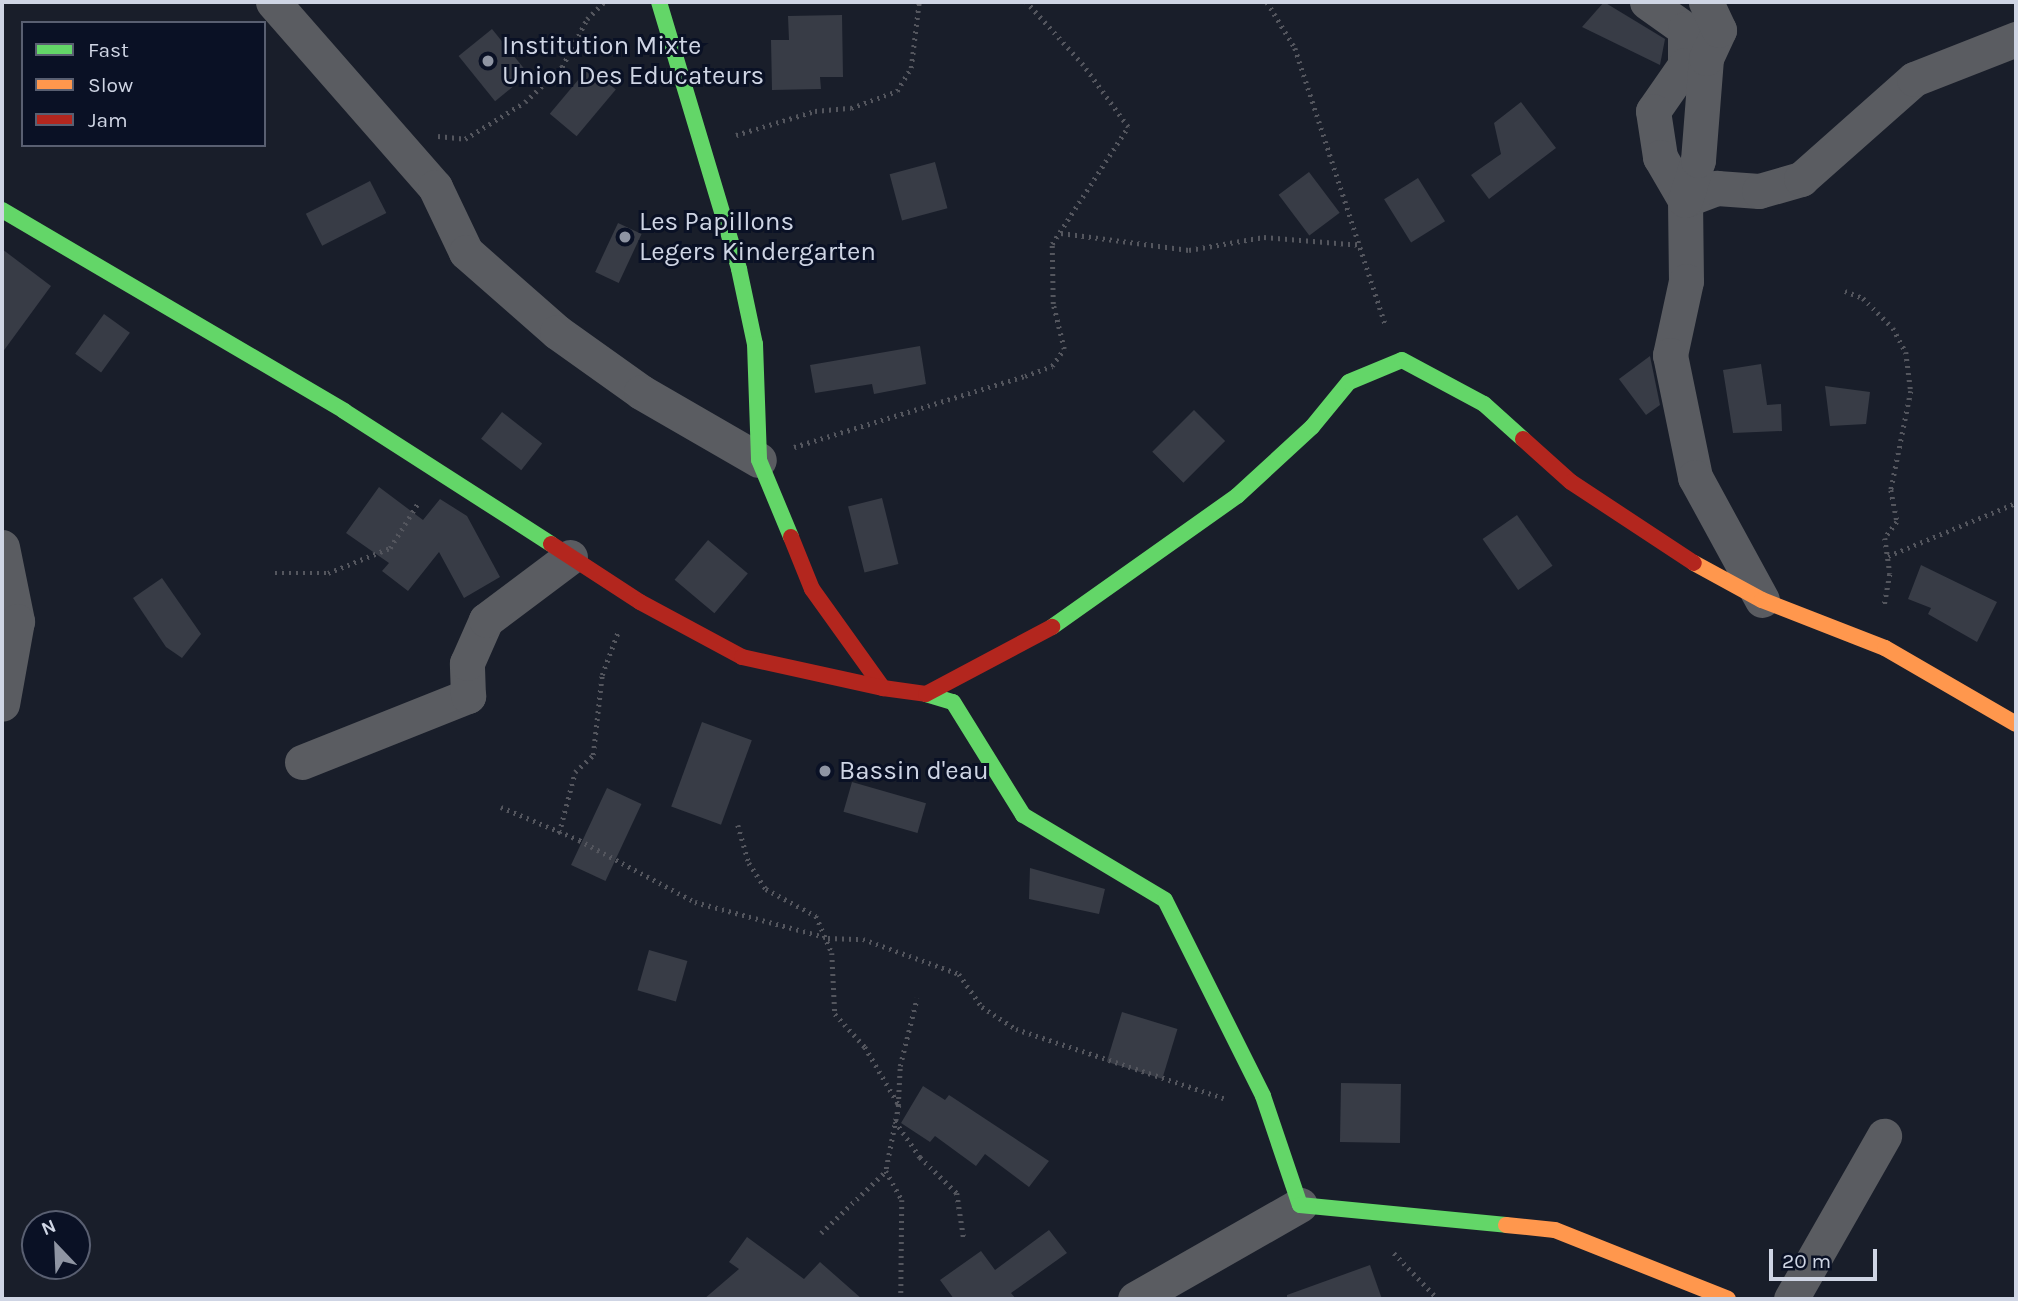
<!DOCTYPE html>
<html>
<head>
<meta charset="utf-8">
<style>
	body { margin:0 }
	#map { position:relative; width:2018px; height:1301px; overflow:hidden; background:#191e2a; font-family:Karla,sans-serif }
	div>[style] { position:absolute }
	.building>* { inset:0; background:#383c46; transform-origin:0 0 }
	.path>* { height:4.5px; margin-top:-2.25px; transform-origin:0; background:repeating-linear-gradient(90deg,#54565e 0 2px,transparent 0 7px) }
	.street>* { height:35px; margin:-17.5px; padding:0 17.5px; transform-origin:17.5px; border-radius:17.5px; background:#5a5c61 }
	.fast>* { height:16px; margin:-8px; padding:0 8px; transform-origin:8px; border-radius:8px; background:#63d668 }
	.slow>* { height:16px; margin:-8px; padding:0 8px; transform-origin:8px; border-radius:8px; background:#ff974d }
	.jam>* { height:16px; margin:-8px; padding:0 8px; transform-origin:8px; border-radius:8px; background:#b3261e }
	.dots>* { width:19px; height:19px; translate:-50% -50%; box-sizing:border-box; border:4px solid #0a1125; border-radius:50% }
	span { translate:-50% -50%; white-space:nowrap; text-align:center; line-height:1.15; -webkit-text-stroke:6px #0a1125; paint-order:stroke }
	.poi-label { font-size:26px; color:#cfd5e4 }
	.left { translate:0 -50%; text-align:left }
	.frame { position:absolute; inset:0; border:4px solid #cfd5e4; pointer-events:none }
	.legend { position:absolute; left:21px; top:21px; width:245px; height:126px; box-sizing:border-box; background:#0a1125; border:2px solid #595f71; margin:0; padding:9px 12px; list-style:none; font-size:21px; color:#cfd5e4 }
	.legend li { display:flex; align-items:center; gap:14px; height:35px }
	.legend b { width:35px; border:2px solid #595f71 }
	.north { position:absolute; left:21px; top:1210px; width:70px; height:70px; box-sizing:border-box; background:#0a1125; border:2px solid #595f71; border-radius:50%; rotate:337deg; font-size:19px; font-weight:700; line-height:28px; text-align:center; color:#cfd5e4 }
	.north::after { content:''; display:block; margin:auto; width:24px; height:32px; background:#8f95a3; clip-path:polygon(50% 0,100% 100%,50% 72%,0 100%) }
	.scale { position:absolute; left:1769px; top:1249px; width:108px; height:32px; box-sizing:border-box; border:4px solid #cfd5e4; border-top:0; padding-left:9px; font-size:21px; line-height:24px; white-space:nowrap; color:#cfd5e4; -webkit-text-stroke:5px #0a1125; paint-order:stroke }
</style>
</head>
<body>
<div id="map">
	<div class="building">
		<div style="clip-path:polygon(1604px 2px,1665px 39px,1660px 65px,1582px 27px)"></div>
		<div style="clip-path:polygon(842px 15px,843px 77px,820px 77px,821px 89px,772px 90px,771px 40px,789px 40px,788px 16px)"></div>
		<div style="left:492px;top:29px;width:58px;height:43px;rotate:51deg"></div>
		<div style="left:589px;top:67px;width:35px;height:61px;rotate:40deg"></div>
		<div style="clip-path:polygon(1521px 102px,1556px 148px,1489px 199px,1471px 175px,1501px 154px,1494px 123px)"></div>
		<div style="left:935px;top:162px;width:48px;height:47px;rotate:75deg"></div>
		<div style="left:1309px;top:172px;width:51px;height:38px;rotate:53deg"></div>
		<div style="left:1418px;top:178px;width:51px;height:40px;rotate:58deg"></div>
		<div style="left:370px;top:181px;width:36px;height:72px;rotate:63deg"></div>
		<div style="left:618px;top:223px;width:26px;height:54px;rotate:25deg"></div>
		<div style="clip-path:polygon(2px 249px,51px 286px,2px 353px)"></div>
		<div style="left:104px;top:314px;width:32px;height:49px;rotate:36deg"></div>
		<div style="clip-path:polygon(920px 346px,926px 384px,874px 394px,872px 384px,815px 393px,810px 365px)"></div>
		<div style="clip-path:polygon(1650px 356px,1660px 405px,1646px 415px,1619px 379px)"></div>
		<div style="clip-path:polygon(1761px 364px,1767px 405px,1781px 404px,1782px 431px,1733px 433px,1723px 370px)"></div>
		<div style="clip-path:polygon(1825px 386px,1870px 392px,1866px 424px,1830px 426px)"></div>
		<div style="left:1194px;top:410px;width:44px;height:59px;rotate:45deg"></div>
		<div style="left:502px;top:412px;width:51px;height:34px;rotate:38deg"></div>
		<div style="clip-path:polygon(379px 487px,423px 520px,440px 499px,467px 516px,500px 577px,464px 598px,439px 552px,408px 591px,382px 571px,389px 563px,346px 533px)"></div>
		<div style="left:882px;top:498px;width:68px;height:35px;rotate:76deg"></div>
		<div style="left:1517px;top:515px;width:62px;height:42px;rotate:55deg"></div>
		<div style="left:708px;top:540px;width:52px;height:52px;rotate:40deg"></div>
		<div style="clip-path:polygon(1921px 565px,1997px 602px,1977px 642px,1928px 614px,1931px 608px,1908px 599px)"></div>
		<div style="clip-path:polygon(162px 578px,201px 634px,182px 658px,166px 647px,133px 598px)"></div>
		<div style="left:702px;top:722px;width:53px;height:90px;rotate:20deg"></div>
		<div style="left:852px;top:782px;width:77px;height:31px;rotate:16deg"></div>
		<div style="left:607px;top:788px;width:38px;height:85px;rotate:25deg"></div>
		<div style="clip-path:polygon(1030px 868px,1105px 889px,1099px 914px,1029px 899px)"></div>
		<div style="left:649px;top:950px;width:40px;height:42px;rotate:16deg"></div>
		<div style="left:1122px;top:1012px;width:58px;height:52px;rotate:17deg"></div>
		<div style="left:1341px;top:1083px;width:60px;height:59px;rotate:1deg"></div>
		<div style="clip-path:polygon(923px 1086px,945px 1100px,949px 1095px,1049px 1161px,1029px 1187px,985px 1154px,976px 1166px,935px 1136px,930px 1142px,901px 1123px)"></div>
		<div style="clip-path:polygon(1049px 1230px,1067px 1253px,1011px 1293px,1016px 1299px,954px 1299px,940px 1280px,981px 1251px,995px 1270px)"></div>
		<div style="clip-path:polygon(747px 1237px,804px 1279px,820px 1262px,862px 1299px,704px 1299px,739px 1269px,729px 1262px)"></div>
		<div style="clip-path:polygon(1370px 1265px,1382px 1299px,1287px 1299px,1287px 1295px)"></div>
	</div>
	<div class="path">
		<div style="left:1267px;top:2px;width:54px;rotate:58.7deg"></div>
		<div style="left:1295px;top:48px;width:293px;rotate:71.9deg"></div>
		<div style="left:736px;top:135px;width:83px;rotate:-16.9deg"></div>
		<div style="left:815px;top:111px;width:36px;rotate:-5deg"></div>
		<div style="left:851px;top:108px;width:49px;rotate:-20.3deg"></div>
		<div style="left:897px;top:91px;width:27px;rotate:-59deg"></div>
		<div style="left:911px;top:68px;width:66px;rotate:-83.1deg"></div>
		<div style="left:438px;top:136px;width:27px;rotate:6deg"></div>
		<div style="left:465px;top:139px;width:70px;rotate:-31.7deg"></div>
		<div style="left:525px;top:102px;width:51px;rotate:-43.4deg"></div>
		<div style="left:562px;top:67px;width:54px;rotate:-62.5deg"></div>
		<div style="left:587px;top:19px;width:24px;rotate:-45deg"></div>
		<div style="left:1061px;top:233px;width:129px;rotate:7.6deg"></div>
		<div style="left:1189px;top:250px;width:76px;rotate:-9.8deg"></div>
		<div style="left:1264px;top:237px;width:98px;rotate:4.7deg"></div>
		<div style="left:1845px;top:291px;width:19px;rotate:21deg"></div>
		<div style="left:1863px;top:298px;width:42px;rotate:45deg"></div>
		<div style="left:1893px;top:328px;width:27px;rotate:62deg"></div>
		<div style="left:1906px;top:352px;width:39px;rotate:83deg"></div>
		<div style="left:1911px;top:391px;width:101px;rotate:101.4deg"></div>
		<div style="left:1891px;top:490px;width:33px;rotate:79deg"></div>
		<div style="left:1897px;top:522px;width:20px;rotate:127deg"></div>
		<div style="left:1885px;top:538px;width:36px;rotate:82deg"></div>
		<div style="left:1890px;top:574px;width:34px;rotate:100deg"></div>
		<div style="left:794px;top:447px;width:242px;rotate:-17.1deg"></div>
		<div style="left:1025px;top:376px;width:29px;rotate:-20deg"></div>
		<div style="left:1052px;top:366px;width:21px;rotate:-55deg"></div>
		<div style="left:1064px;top:349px;width:46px;rotate:-103.7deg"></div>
		<div style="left:1053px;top:304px;width:60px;rotate:-91deg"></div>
		<div style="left:1052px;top:244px;width:140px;rotate:-57deg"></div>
		<div style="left:1128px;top:127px;width:77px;rotate:-126deg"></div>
		<div style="left:1083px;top:65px;width:85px;rotate:-132.1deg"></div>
		<div style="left:1888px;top:556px;width:139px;rotate:-22.5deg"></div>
		<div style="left:275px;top:573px;width:53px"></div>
		<div style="left:328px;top:573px;width:67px;rotate:-22deg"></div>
		<div style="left:390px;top:548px;width:53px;rotate:-58.1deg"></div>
		<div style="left:501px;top:807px;width:85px;rotate:22.9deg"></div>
		<div style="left:579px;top:840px;width:132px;rotate:28.1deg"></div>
		<div style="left:695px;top:902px;width:138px;rotate:15.1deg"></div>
		<div style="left:828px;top:938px;width:35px;rotate:2deg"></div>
		<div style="left:863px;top:939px;width:102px;rotate:20deg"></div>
		<div style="left:959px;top:974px;width:40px;rotate:55.1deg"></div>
		<div style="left:982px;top:1007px;width:40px;rotate:32.9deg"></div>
		<div style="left:1016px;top:1029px;width:219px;rotate:18.4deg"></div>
		<div style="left:738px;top:825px;width:40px;rotate:74deg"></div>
		<div style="left:749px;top:863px;width:31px;rotate:57deg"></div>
		<div style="left:766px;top:889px;width:57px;rotate:28.4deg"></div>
		<div style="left:816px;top:916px;width:40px;rotate:66.6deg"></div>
		<div style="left:832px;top:953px;width:61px;rotate:87.2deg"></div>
		<div style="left:835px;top:1014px;width:45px;rotate:47.7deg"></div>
		<div style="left:865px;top:1047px;width:67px;rotate:59.6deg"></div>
		<div style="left:899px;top:1105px;width:67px;rotate:101.1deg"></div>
		<div style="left:886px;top:1171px;width:33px;rotate:61deg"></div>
		<div style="left:902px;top:1200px;width:99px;rotate:90.6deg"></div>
		<div style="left:559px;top:833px;width:63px;rotate:-75.3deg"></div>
		<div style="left:575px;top:772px;width:25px;rotate:-43deg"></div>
		<div style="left:593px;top:755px;width:81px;rotate:-83.6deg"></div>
		<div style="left:602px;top:675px;width:46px;rotate:-69.6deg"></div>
		<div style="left:898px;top:1106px;width:40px;rotate:-87.1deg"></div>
		<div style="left:900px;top:1066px;width:70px;rotate:-76deg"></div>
		<div style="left:895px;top:1121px;width:44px;rotate:55.2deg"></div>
		<div style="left:920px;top:1157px;width:52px;rotate:44.2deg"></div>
		<div style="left:957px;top:1193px;width:48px;rotate:81.5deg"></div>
		<div style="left:821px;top:1233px;width:90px;rotate:-43.6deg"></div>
		<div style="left:1394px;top:1253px;width:64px;rotate:46.3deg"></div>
	</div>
	<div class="street">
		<div style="left:273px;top:2px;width:246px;rotate:48.8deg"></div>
		<div style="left:435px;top:187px;width:72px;rotate:64.5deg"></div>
		<div style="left:466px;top:252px;width:121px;rotate:41.3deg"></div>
		<div style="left:557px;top:332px;width:103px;rotate:35.5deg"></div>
		<div style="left:641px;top:392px;width:136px;rotate:30deg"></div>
		<div style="left:1647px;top:2px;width:47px;rotate:35.4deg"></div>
		<div style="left:1685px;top:29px;width:36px;rotate:90deg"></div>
		<div style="left:1685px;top:65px;width:56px;rotate:124.8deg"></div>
		<div style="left:1653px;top:111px;width:47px;rotate:81.3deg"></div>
		<div style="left:1660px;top:157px;width:50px;rotate:59.8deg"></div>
		<div style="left:1685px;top:200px;width:81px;rotate:89.3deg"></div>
		<div style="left:1686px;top:281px;width:76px;rotate:102.2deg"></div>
		<div style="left:1670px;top:355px;width:125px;rotate:78.4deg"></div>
		<div style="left:1695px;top:477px;width:140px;rotate:61.4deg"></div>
		<div style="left:1685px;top:200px;width:34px;rotate:-21deg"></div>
		<div style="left:1717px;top:188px;width:42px;rotate:4.1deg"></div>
		<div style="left:1759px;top:191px;width:44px;rotate:-15.9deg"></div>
		<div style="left:1801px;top:179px;width:151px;rotate:-41.5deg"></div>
		<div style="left:1914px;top:79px;width:110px;rotate:-21.4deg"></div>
		<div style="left:1685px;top:200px;width:42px;rotate:-72deg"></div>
		<div style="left:1698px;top:160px;width:102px;rotate:-85.5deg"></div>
		<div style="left:1706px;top:58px;width:31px;rotate:-65deg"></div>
		<div style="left:1719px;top:30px;width:31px;rotate:-115deg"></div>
		<div style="left:2px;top:547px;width:76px;rotate:78.5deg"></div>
		<div style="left:17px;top:621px;width:84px;rotate:100.2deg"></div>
		<div style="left:302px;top:762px;width:179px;rotate:-21.7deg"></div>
		<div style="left:468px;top:696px;width:33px;rotate:-92deg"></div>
		<div style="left:467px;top:663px;width:47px;rotate:-66.2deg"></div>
		<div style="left:486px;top:620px;width:105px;rotate:-36.9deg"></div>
		<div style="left:1135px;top:1299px;width:190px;rotate:-29.7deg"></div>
		<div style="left:1791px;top:1299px;width:188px;rotate:-60.3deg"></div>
	</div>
	<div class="fast">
		<div style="left:659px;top:2px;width:279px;rotate:73.3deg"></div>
		<div style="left:739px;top:269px;width:77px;rotate:78deg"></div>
		<div style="left:755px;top:344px;width:116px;rotate:88deg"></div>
		<div style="left:759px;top:460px;width:83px;rotate:67.4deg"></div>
		<div style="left:2px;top:210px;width:397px;rotate:30.4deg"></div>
		<div style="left:344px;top:411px;width:246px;rotate:32.7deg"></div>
		<div style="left:1052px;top:627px;width:227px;rotate:-35.3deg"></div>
		<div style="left:1237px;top:496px;width:102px;rotate:-42.6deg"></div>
		<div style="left:1312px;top:427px;width:58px;rotate:-50.6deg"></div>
		<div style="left:1349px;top:382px;width:57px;rotate:-22.5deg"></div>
		<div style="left:1402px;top:360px;width:93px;rotate:28.2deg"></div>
		<div style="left:1484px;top:404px;width:52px;rotate:41.9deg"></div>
		<div style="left:926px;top:694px;width:28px;rotate:17deg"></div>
		<div style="left:953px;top:702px;width:133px;rotate:58.2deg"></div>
		<div style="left:1023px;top:815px;width:165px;rotate:30.9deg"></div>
		<div style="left:1165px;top:900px;width:219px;rotate:63.4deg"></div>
		<div style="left:1263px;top:1096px;width:115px;rotate:71.3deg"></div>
		<div style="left:1300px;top:1205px;width:207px;rotate:5.5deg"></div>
	</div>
	<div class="slow">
		<div style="left:1694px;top:563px;width:77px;rotate:28.6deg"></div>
		<div style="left:1762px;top:600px;width:132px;rotate:21.3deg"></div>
		<div style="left:1885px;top:648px;width:151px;rotate:30.1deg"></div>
		<div style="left:1506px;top:1225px;width:49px;rotate:5.8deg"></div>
		<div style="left:1555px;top:1230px;width:186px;rotate:21.7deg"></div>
	</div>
	<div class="jam">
		<div style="left:1523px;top:439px;width:64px;rotate:41.9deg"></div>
		<div style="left:1571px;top:482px;width:147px;rotate:33.4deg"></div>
		<div style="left:791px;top:537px;width:56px;rotate:68deg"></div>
		<div style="left:812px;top:589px;width:122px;rotate:54.4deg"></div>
		<div style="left:883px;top:688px;width:43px;rotate:7.9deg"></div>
		<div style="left:926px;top:694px;width:143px;rotate:-28deg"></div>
		<div style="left:551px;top:544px;width:106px;rotate:33.1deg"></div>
		<div style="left:640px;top:602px;width:116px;rotate:28.3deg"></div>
		<div style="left:742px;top:657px;width:144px;rotate:12.4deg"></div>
	</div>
	<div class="dots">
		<div style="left:488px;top:61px;background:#8f95a3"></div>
		<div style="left:625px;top:237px;background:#8f95a3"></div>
		<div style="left:825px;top:771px;background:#8f95a3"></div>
	</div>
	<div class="poi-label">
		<span class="left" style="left:502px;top:61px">Institution Mixte<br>Union Des Educateurs</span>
		<span class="left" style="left:639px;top:237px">Les Papillons<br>Legers Kindergarten</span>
		<span class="left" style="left:839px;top:771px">Bassin d'eau</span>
	</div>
	<div class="frame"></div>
	<ul class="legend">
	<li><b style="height:9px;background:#63d668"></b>Fast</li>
	<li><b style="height:9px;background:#ff974d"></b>Slow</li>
	<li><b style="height:9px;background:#b3261e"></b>Jam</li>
	</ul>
	<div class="north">N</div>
	<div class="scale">20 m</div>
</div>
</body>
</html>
